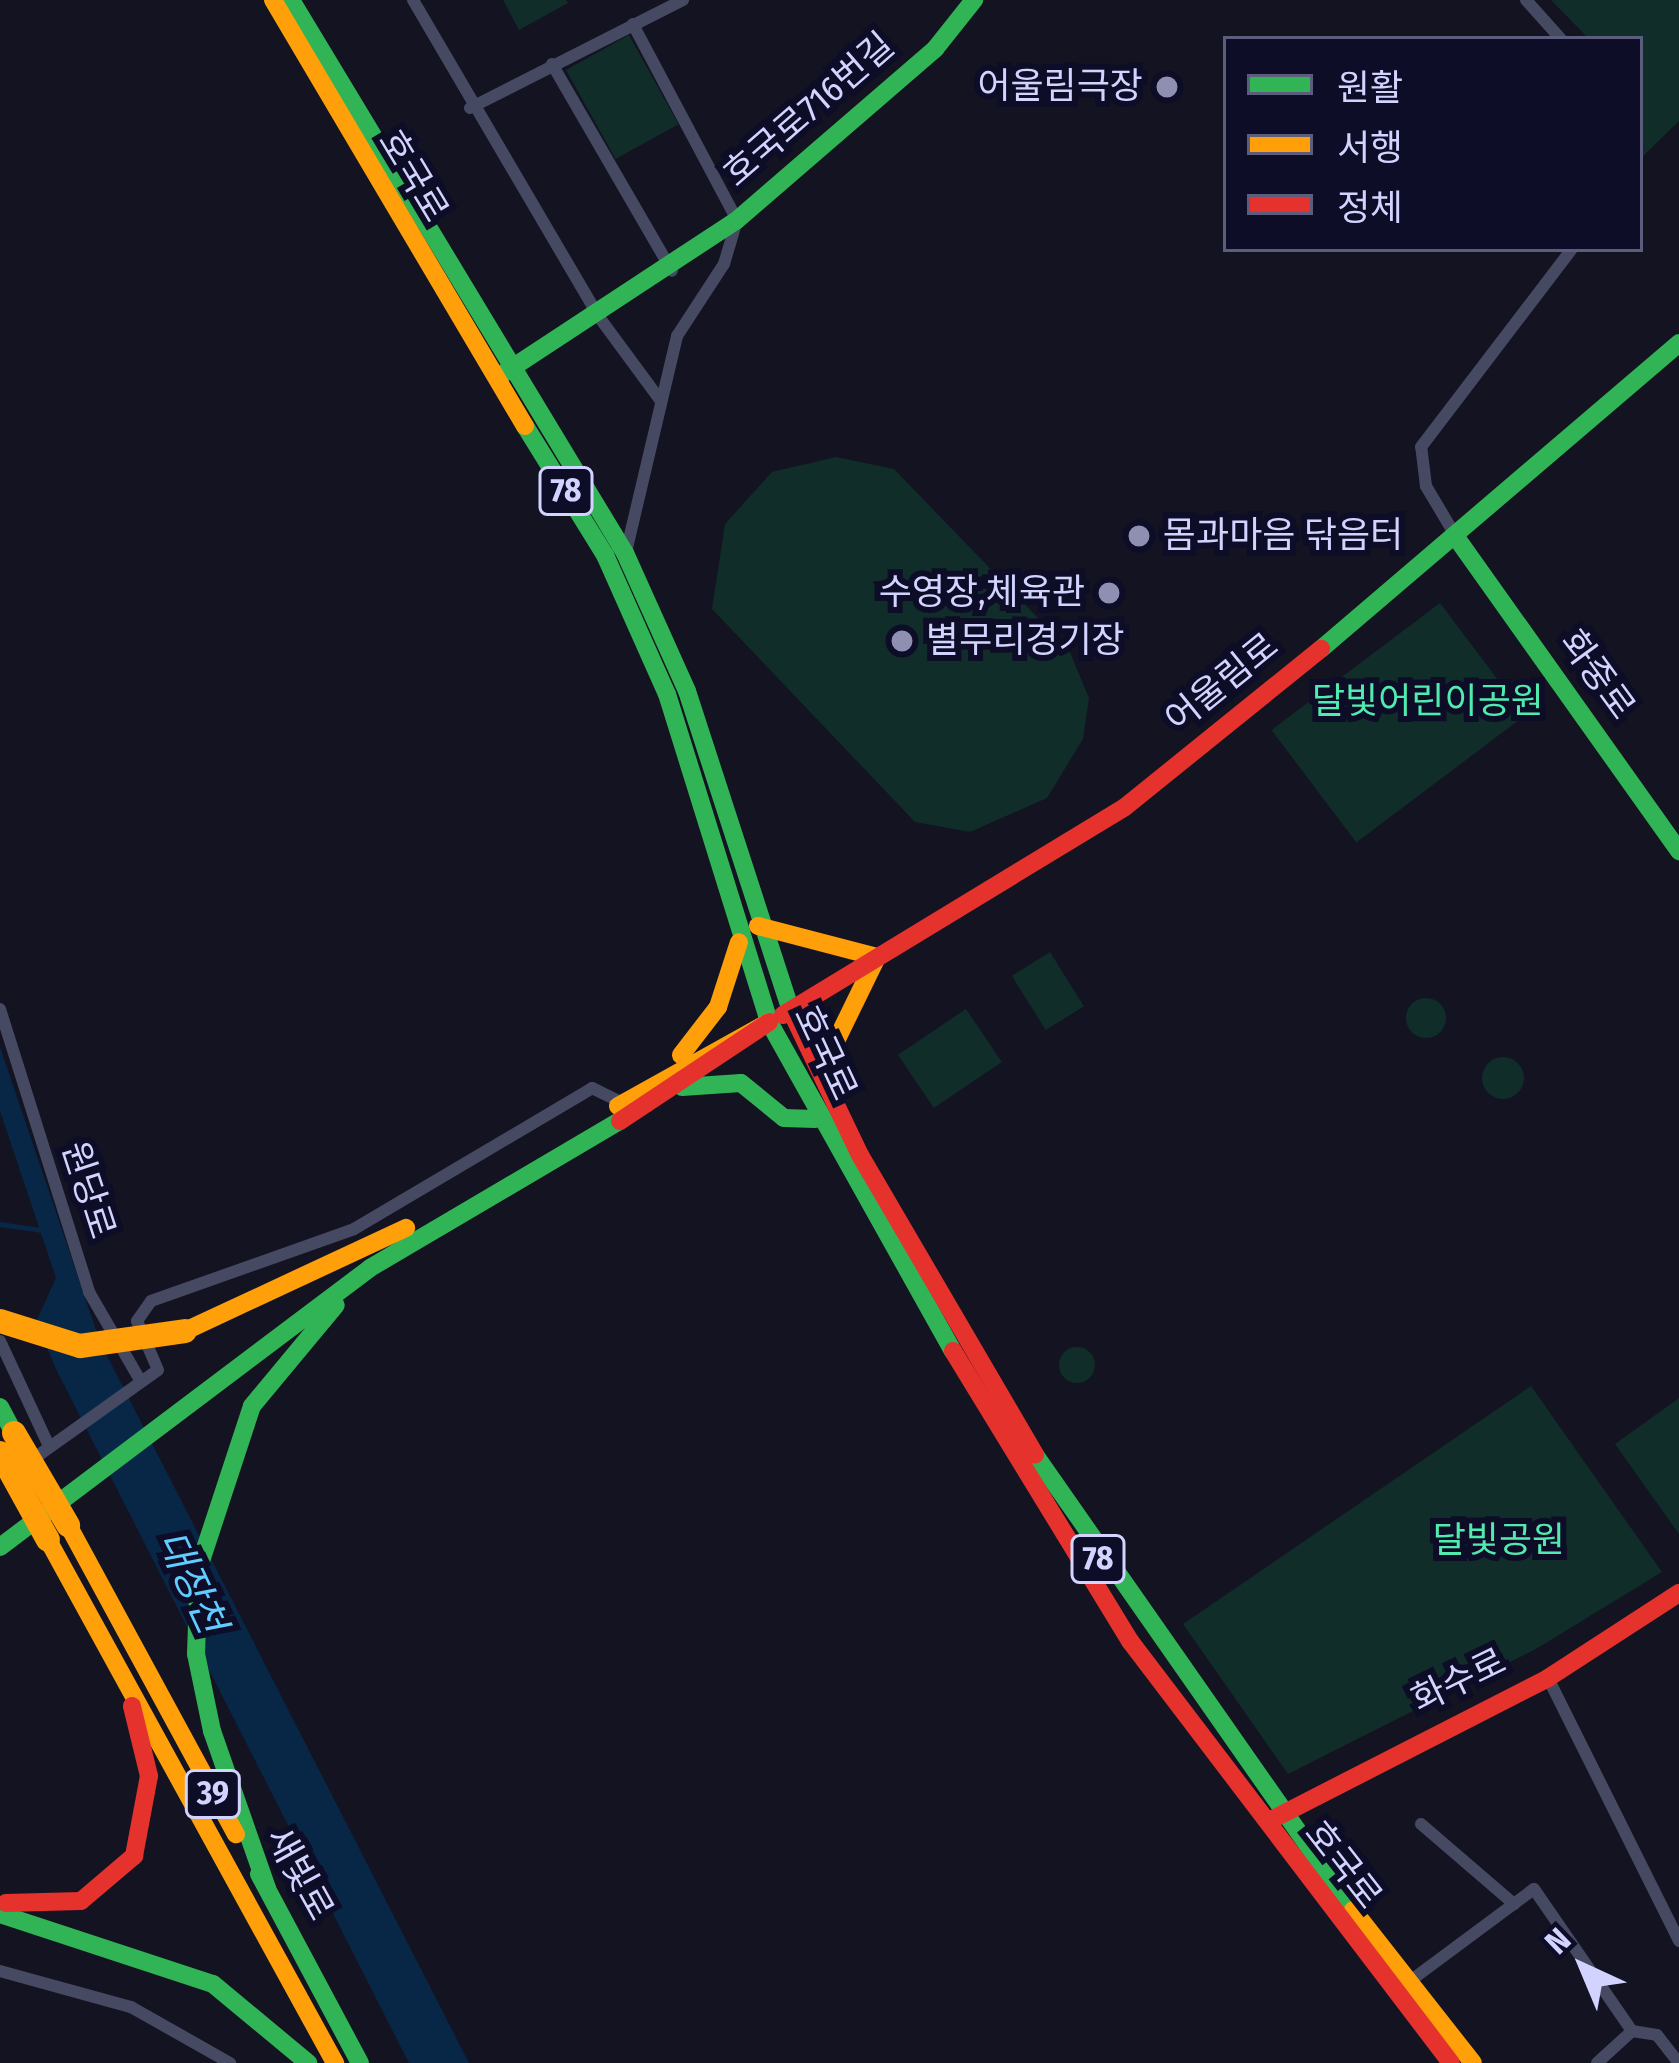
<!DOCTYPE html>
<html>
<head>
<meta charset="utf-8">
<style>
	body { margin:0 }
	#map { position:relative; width:1679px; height:2063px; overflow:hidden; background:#131321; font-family:"Fira Sans Condensed","Noto Sans KR",sans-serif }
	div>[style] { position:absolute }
	.green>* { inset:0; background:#102d2a; transform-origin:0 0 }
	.round { border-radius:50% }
	.water>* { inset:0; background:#082747 }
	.stream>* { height:4.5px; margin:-2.25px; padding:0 2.25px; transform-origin:2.25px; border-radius:2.25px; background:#082747 }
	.street>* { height:12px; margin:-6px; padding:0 6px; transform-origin:6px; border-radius:6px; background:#464962 }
	.fast>* { height:18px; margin:-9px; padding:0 9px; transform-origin:9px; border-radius:9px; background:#30b455 }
	.slow>* { height:18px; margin:-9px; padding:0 9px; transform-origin:9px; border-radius:9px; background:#ff9f0a }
	.jam>* { height:18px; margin:-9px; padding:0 9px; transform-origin:9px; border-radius:9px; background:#e5322d }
	.slow-bridge>* { height:24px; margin:-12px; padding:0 12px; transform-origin:12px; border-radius:12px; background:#ff9f0a }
	.dots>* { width:33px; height:33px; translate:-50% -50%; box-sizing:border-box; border:6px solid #0d0d27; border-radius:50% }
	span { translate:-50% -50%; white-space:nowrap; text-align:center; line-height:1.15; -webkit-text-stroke:12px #0d0d27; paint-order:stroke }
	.shield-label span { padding:3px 9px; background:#0d0d27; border:3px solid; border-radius:9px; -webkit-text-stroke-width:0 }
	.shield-label { font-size:33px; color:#d2d3ff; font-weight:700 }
	.poi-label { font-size:36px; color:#d2d3ff }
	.right { translate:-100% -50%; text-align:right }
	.left { translate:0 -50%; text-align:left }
	.street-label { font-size:36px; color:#d2d3ff }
	.park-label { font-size:36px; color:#52ebaf }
	.water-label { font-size:39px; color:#60ccff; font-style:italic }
	.legend { position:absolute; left:1223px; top:36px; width:420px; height:216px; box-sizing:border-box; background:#0d0d27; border:3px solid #5c5c7d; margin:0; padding:15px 21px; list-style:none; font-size:36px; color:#d2d3ff }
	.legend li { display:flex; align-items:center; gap:24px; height:60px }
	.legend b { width:60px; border:3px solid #5c5c7d }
	.north { position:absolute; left:1523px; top:1907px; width:120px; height:120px; -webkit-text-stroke:9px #0d0d27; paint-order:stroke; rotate:316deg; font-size:33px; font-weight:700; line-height:48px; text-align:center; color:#d2d3ff }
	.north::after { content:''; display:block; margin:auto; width:42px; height:54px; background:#d2d3ff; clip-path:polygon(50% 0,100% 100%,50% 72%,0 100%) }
</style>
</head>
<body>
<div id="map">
	<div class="green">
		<div style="clip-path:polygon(503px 0,566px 0,568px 3px,519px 30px)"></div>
		<div style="clip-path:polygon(1551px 0,1679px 0,1679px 121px,1640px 159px,1640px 39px,1589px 39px)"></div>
		<div style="left:629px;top:35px;width:102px;height:72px;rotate:61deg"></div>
		<div style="clip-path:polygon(836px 457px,894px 469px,1069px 650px,1089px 698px,1083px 739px,1047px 798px,970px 832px,915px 822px,712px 609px,725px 524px,772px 472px)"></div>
		<div style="left:1440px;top:603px;width:141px;height:211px;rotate:53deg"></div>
		<div style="left:1050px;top:952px;width:64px;height:45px;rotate:58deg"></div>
		<div class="round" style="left:1406px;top:998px;width:40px;height:40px"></div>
		<div style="left:966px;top:1009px;width:64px;height:82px;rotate:56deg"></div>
		<div class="round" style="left:1482px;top:1057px;width:42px;height:42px"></div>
		<div class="round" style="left:1059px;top:1347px;width:36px;height:36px"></div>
		<div style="clip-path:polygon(1531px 1386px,1662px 1572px,1536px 1649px,1288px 1774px,1183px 1624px)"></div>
		<div style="clip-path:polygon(1679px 1398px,1679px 1534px,1615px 1444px)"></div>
	</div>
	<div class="water">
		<div style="clip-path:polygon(0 1047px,100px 1342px,469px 2063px,409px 2063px,56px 1369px,36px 1322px,56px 1278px,0 1111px)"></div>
	</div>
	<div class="stream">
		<div style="left:0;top:1224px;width:49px;rotate:8.3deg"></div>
	</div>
	<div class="street">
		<div style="left:413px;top:0;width:368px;rotate:59.6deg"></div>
		<div style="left:599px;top:317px;width:104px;rotate:53.6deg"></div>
		<div style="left:1526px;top:0;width:52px;rotate:48.1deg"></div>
		<div style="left:552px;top:64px;width:239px;rotate:59.9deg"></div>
		<div style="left:470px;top:108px;width:239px;rotate:-26.9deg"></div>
		<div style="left:1458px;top:540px;width:63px;rotate:-120.7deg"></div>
		<div style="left:1426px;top:486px;width:39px;rotate:-97deg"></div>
		<div style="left:1421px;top:447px;width:249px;rotate:-52.7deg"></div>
		<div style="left:626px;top:552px;width:222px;rotate:-76.7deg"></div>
		<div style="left:677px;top:336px;width:86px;rotate:-56.9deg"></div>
		<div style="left:724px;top:264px;width:46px;rotate:-73.5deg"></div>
		<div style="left:737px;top:220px;width:222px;rotate:-118deg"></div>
		<div style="left:0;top:1009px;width:297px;rotate:72.5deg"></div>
		<div style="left:89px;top:1292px;width:102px;rotate:59.9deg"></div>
		<div style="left:0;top:1341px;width:116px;rotate:65deg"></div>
		<div style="left:29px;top:1462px;width:158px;rotate:-35.5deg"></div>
		<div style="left:158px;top:1370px;width:53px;rotate:-113.2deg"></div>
		<div style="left:137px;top:1321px;width:24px;rotate:-55deg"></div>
		<div style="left:151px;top:1301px;width:215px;rotate:-19.5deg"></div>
		<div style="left:354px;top:1229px;width:277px;rotate:-30.6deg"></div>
		<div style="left:592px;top:1088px;width:34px;rotate:26deg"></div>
		<div style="left:1548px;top:1678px;width:294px;rotate:63.5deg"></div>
		<div style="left:1421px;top:1824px;width:123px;rotate:40.7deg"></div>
		<div style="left:0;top:1971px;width:136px;rotate:15.4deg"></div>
		<div style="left:131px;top:2007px;width:114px;rotate:29.5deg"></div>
		<div style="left:1410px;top:1981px;width:154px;rotate:-36.6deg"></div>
		<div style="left:1534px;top:1889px;width:173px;rotate:55.4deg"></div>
		<div style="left:1597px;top:2063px;width:47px;rotate:-42.4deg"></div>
		<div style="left:1632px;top:2031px;width:25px;rotate:9deg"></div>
		<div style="left:1657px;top:2035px;width:36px;rotate:52deg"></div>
	</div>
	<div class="fast">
		<div style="left:291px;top:0;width:646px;rotate:58.87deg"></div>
		<div style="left:625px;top:553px;width:151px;rotate:65.8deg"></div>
		<div style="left:687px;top:691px;width:336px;rotate:72deg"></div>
		<div style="left:501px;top:375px;width:282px;rotate:-33.3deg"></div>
		<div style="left:737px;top:220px;width:262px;rotate:-40.8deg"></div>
		<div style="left:935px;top:49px;width:63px;rotate:-51.5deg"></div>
		<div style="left:525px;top:426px;width:152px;rotate:58.2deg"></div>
		<div style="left:605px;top:555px;width:152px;rotate:66deg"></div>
		<div style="left:667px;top:694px;width:343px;rotate:72.7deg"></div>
		<div style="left:769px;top:1022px;width:377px;rotate:60.8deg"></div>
		<div style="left:1458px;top:540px;width:382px;rotate:54.6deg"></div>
		<div style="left:1321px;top:649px;width:471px;rotate:-40.5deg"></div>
		<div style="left:682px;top:1087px;width:59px;rotate:-3.9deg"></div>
		<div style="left:741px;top:1083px;width:55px;rotate:39.1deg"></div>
		<div style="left:784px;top:1118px;width:31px;rotate:2deg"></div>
		<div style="left:0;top:1407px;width:30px;rotate:62deg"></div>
		<div style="left:1035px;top:1455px;width:555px;rotate:55.05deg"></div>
		<div style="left:0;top:1547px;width:463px;rotate:-37deg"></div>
		<div style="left:370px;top:1268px;width:290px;rotate:-30.5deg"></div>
		<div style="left:259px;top:1874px;width:214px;rotate:61.9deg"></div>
		<div style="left:267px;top:1888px;width:166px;rotate:-109.3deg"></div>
		<div style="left:212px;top:1731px;width:79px;rotate:-101.7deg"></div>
		<div style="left:196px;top:1654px;width:87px;rotate:-88deg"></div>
		<div style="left:199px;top:1567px;width:169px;rotate:-71.8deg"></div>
		<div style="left:252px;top:1406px;width:131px;rotate:-50.3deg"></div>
		<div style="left:0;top:1914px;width:224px;rotate:18.2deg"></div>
		<div style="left:213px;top:1984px;width:124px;rotate:39.7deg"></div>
	</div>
	<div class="slow">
		<div style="left:273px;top:0;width:495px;rotate:59.4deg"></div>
		<div style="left:758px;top:926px;width:123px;rotate:14.6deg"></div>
		<div style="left:877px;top:957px;width:98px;rotate:116deg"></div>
		<div style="left:834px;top:1045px;width:41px;rotate:94.2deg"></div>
		<div style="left:681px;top:1055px;width:61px;rotate:-52.4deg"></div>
		<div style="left:718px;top:1007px;width:68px;rotate:-72.1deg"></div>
		<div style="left:618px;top:1106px;width:173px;rotate:-29.1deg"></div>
		<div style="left:185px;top:1331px;width:244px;rotate:-25deg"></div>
		<div style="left:68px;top:1525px;width:352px;rotate:61.5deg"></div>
		<div style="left:48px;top:1540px;width:597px;rotate:61.24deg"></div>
		<div style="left:1353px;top:1910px;width:194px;rotate:51.9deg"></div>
	</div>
	<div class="jam">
		<div style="left:791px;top:1011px;width:160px;rotate:64.4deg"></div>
		<div style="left:860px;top:1155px;width:347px;rotate:59.7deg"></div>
		<div style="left:783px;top:1015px;width:400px;rotate:-31.3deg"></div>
		<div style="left:1125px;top:807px;width:252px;rotate:-38.9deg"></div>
		<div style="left:620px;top:1121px;width:179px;rotate:-33.6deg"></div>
		<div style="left:953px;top:1351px;width:340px;rotate:58.6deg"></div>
		<div style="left:1130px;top:1641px;width:530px;rotate:52.74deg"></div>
		<div style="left:1269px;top:1821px;width:314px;rotate:-27.1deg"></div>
		<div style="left:1548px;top:1678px;width:156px;rotate:-33deg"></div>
		<div style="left:6px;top:1903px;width:75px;rotate:-1.5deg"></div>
		<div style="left:81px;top:1901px;width:70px;rotate:-40.3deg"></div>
		<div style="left:134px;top:1856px;width:81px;rotate:-79.4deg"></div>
		<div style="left:149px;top:1776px;width:72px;rotate:-103.7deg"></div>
	</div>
	<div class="slow-bridge">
		<div style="left:0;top:1321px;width:84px;rotate:17.4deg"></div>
		<div style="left:80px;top:1346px;width:106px;rotate:-8.1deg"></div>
		<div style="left:14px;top:1433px;width:107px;rotate:59.6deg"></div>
		<div style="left:0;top:1453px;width:99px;rotate:61.1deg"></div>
	</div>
	<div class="dots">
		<div style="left:1167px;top:87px;background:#8f90b1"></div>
		<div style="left:1139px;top:536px;background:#8f90b1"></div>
		<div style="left:1109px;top:593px;background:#8f90b1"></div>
		<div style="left:902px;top:641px;background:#8f90b1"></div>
	</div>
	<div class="shield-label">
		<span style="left:566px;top:491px">78</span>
		<span style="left:1098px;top:1559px">78</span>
		<span style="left:213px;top:1794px">39</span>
	</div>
	<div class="poi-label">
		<span class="right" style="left:1143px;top:87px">어울림극장</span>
		<span class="left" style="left:1163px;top:536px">몸과마음 닦음터</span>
		<span class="right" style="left:1085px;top:593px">수영장,체육관</span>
		<span class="left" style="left:926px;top:641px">별무리경기장</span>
	</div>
	<div class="street-label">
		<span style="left:809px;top:110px;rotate:-41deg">호국로716번길</span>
		<span style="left:413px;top:176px;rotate:59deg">호국로</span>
		<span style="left:1597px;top:675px;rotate:54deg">화중로</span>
		<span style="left:1222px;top:683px;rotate:-39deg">어울림로</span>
		<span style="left:825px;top:1053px;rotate:65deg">호국로</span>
		<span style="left:88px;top:1190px;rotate:72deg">원당로</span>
		<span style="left:1459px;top:1681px;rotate:-26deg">화수로</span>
		<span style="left:1343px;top:1865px;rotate:52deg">호국로</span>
		<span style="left:299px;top:1874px;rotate:61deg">새빛로</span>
	</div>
	<div class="park-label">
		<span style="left:1428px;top:702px">달빛어린이공원</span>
		<span style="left:1499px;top:1541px">달빛공원</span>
	</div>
	<div class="water-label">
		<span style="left:191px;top:1582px;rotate:65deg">대장천</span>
	</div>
	<ul class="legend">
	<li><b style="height:15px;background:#30b455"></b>원활</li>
	<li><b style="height:15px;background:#ff9f0a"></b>서행</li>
	<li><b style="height:15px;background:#e5322d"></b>정체</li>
	</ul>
	<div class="north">N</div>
</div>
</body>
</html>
